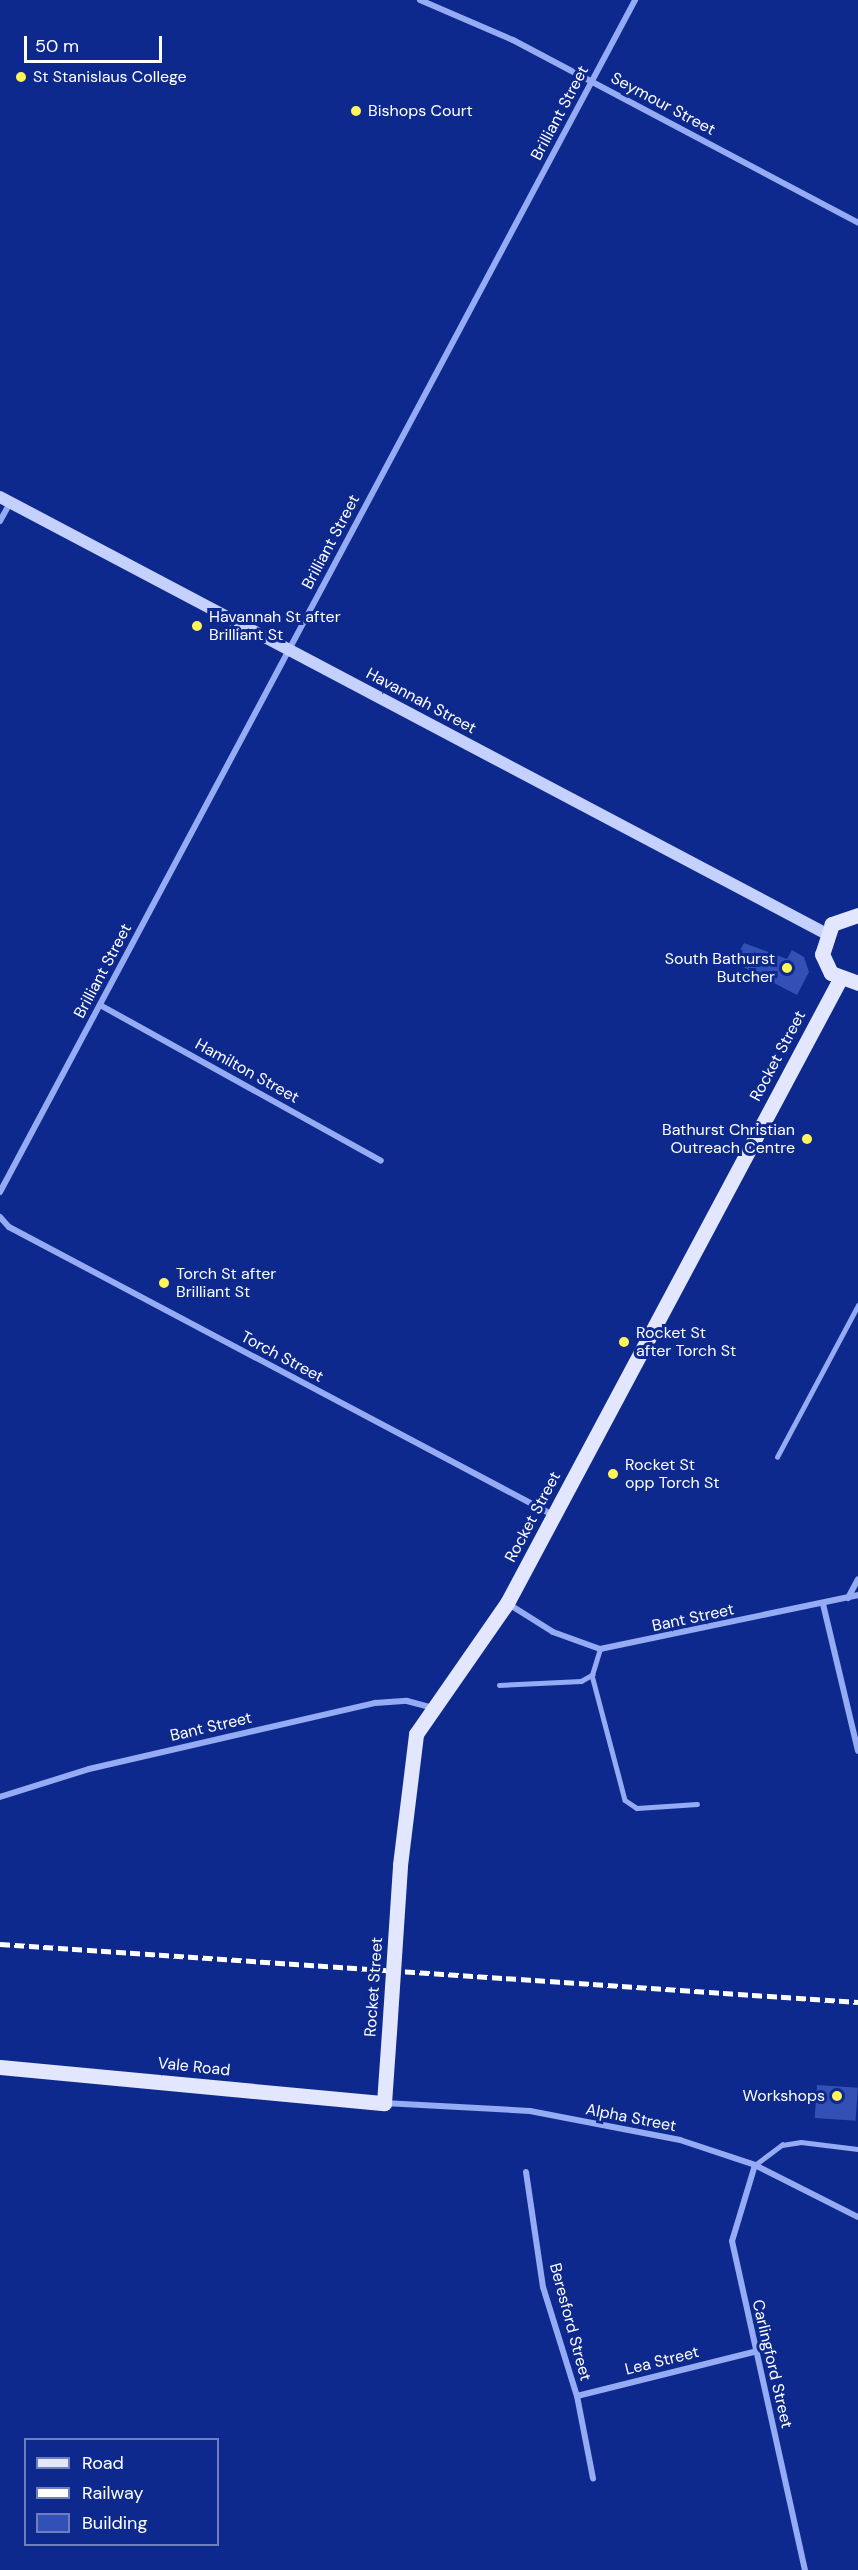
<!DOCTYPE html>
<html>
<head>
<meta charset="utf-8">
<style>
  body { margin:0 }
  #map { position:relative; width:858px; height:2570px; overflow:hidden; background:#0e298d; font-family:"DM Sans",sans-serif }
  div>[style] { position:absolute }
  .building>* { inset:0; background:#3250b5; transform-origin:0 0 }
  .lane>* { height:4.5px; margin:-2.25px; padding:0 2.25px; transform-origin:2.25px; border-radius:2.25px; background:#95abf3 }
  .street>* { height:6px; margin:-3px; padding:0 3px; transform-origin:3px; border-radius:3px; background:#95abf3 }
  .secondary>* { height:12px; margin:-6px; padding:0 6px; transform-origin:6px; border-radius:6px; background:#c4d0fd }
  .primary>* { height:15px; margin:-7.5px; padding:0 7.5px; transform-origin:7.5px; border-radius:7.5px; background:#e2e6ff }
  .rail>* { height:4.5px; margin-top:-2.25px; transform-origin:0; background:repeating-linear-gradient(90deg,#fff 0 10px,transparent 0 14.5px) }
  .primary-bridge>* { height:15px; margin:-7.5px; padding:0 7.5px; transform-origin:7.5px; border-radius:7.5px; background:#e2e6ff }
  .dots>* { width:16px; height:16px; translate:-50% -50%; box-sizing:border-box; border:3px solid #0e298d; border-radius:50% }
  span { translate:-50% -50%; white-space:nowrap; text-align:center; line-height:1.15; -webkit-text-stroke:6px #0e298d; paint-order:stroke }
  .poi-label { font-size:16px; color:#fff }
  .left { translate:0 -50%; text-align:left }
  .right { translate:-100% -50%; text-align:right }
  .street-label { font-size:16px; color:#fff }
  .legend { position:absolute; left:24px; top:2438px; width:195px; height:108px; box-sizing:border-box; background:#0e298d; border:2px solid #6e7fbb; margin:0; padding:8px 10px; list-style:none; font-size:18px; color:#fff }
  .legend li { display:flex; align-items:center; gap:12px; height:30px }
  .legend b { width:30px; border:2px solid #6e7fbb }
  .scale { position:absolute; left:24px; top:36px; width:138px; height:27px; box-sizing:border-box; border:3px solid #fff; border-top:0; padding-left:8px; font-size:18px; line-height:21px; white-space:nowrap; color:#fff; -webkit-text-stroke:4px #0e298d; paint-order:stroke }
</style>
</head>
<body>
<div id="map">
  <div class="building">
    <i style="clip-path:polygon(744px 943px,787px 959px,792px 950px,804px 957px,809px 972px,797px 995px,734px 962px)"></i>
    <i style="left:817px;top:2085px;width:41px;height:33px;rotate:4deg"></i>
  </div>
  <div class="lane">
    <i style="left:777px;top:1457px;width:172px;rotate:-61.9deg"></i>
    <i style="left:592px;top:1675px;width:129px;rotate:75.2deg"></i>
    <i style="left:625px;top:1800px;width:14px;rotate:34deg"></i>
    <i style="left:637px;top:1808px;width:60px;rotate:-3.8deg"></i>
    <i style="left:499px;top:1685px;width:82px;rotate:-2.8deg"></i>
    <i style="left:581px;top:1681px;width:13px;rotate:-29deg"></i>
    <i style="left:592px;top:1675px;width:27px;rotate:-73deg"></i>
    <i style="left:755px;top:2165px;width:34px;rotate:-37deg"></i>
    <i style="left:782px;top:2145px;width:19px;rotate:-9deg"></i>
    <i style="left:801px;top:2142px;width:57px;rotate:7deg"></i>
  </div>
  <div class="street">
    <i style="left:420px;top:0;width:101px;rotate:23.3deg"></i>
    <i style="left:513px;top:40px;width:391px;rotate:27.9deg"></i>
    <i style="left:0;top:521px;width:21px;rotate:-61deg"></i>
    <i style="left:100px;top:1005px;width:321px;rotate:29deg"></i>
    <i style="left:0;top:1192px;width:1351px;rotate:-61.95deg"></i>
    <i style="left:0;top:1217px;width:13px;rotate:48deg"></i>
    <i style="left:9px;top:1227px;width:616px;rotate:27.9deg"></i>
    <i style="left:848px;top:1598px;width:21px;rotate:-62deg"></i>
    <i style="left:507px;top:1603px;width:54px;rotate:32.2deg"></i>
    <i style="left:553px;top:1632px;width:50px;rotate:19.9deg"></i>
    <i style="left:600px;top:1649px;width:264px;rotate:-11.8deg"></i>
    <i style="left:823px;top:1604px;width:151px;rotate:76.6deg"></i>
    <i style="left:0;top:1797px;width:93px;rotate:-17.5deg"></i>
    <i style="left:89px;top:1769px;width:294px;rotate:-13deg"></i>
    <i style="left:375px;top:1703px;width:32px;rotate:-4deg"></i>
    <i style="left:407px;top:1701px;width:24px;rotate:15deg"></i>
    <i style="left:384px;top:2103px;width:146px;rotate:3.1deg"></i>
    <i style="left:530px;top:2111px;width:153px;rotate:10.9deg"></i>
    <i style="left:680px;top:2140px;width:79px;rotate:18.4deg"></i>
    <i style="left:755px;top:2165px;width:115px;rotate:26.8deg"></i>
    <i style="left:755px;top:2165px;width:79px;rotate:106.8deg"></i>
    <i style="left:732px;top:2241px;width:337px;rotate:77.5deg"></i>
    <i style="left:526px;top:2172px;width:116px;rotate:81.6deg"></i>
    <i style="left:543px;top:2287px;width:114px;rotate:72.7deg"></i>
    <i style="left:577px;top:2396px;width:84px;rotate:79deg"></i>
    <i style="left:577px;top:2396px;width:182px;rotate:-14deg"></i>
  </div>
  <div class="secondary">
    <i style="left:0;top:497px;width:933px;rotate:27.86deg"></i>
  </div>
  <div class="primary">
    <i style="left:858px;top:915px;width:28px;rotate:161deg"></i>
    <i style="left:832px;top:924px;width:32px;rotate:108deg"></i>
    <i style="left:822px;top:954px;width:21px;rotate:65deg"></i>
    <i style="left:831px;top:973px;width:29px;rotate:20deg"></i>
    <i style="left:400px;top:1865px;width:132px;rotate:-83deg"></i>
    <i style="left:416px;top:1734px;width:160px;rotate:-55.2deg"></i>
    <i style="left:507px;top:1603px;width:707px;rotate:-61.91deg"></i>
    <i style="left:0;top:2067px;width:386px;rotate:5.4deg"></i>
    <i style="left:384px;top:2103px;width:71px;rotate:-86deg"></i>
  </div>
  <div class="rail">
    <i style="left:0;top:1944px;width:860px;rotate:3.87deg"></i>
  </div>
  <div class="primary-bridge">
    <i style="left:389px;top:2032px;width:167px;rotate:-86.2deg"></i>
  </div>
  <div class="dots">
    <i style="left:21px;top:77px;background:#fff458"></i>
    <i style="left:356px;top:111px;background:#fff458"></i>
    <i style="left:197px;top:626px;background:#fff458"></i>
    <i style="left:787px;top:968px;background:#fff458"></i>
    <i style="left:807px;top:1139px;background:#fff458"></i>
    <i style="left:164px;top:1283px;background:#fff458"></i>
    <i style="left:624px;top:1342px;background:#fff458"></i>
    <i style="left:613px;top:1474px;background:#fff458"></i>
    <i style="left:837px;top:2096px;background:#fff458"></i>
  </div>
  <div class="poi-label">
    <span class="left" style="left:33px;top:77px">St Stanislaus College</span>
    <span class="left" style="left:368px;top:111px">Bishops Court</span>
    <span class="left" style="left:209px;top:626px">Havannah St after<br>Brilliant St</span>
    <span class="right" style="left:775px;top:968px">South Bathurst<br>Butcher</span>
    <span class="right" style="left:795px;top:1139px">Bathurst Christian<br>Outreach Centre</span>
    <span class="left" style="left:176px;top:1283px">Torch St after<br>Brilliant St</span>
    <span class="left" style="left:636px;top:1342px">Rocket St<br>after Torch St</span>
    <span class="left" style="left:625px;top:1474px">Rocket St<br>opp Torch St</span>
    <span class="right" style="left:825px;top:2096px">Workshops</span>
  </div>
  <div class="street-label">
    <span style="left:663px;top:104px;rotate:28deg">Seymour Street</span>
    <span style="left:560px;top:113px;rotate:-62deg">Brilliant Street</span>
    <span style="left:331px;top:542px;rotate:-62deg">Brilliant Street</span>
    <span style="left:421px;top:701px;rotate:28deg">Havannah Street</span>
    <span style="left:103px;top:971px;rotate:-62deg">Brilliant Street</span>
    <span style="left:778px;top:1056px;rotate:-62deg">Rocket Street</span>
    <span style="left:247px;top:1071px;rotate:29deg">Hamilton Street</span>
    <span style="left:282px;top:1357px;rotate:28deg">Torch Street</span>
    <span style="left:533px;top:1517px;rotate:-62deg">Rocket Street</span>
    <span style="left:693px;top:1618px;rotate:-12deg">Bant Street</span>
    <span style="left:211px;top:1727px;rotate:-13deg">Bant Street</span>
    <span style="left:374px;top:1987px;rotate:-86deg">Rocket Street</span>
    <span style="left:194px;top:2067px;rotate:6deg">Vale Road</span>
    <span style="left:631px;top:2118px;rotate:11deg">Alpha Street</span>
    <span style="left:570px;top:2322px;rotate:75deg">Beresford Street</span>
    <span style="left:662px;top:2361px;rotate:-14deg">Lea Street</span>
    <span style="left:772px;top:2364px;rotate:77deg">Carlingford Street</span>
  </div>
  <ul class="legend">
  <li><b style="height:8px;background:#e2e6ff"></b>Road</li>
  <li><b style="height:8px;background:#fff"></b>Railway</li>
  <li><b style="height:16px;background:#3250b5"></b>Building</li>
  </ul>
  <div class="scale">50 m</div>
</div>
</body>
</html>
